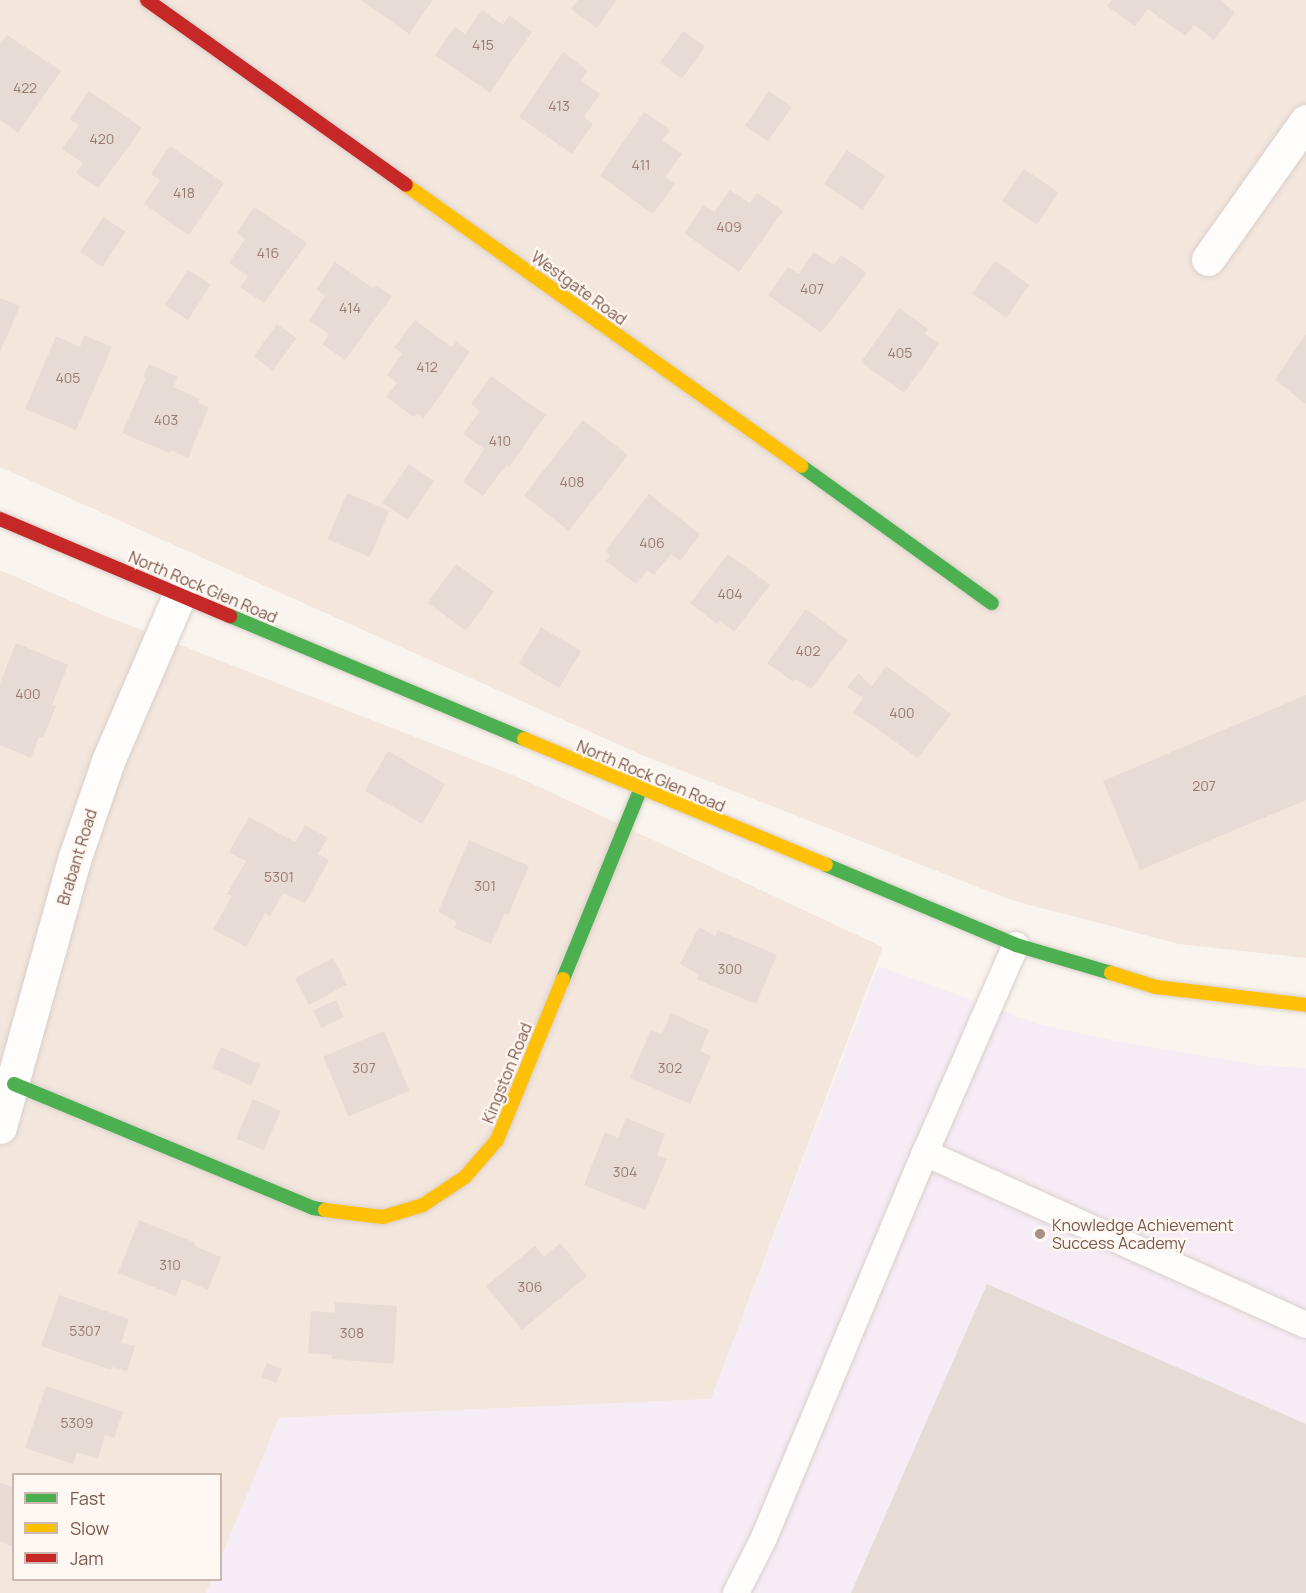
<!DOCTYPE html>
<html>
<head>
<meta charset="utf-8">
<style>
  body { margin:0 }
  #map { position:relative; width:1306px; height:1593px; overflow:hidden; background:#faf4ee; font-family:Manrope,sans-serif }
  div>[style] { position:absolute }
  .residential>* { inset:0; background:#f3e6dc }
  .education>* { inset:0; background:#f5ecf5 }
  .building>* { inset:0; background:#e7dbd5; transform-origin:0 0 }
  .roads { filter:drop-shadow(0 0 2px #d9cfca) drop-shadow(0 0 2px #d9cfca) }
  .lane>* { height:26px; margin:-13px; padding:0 13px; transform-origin:13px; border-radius:13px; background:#fefdfc }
  .street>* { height:33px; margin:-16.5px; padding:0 16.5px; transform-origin:16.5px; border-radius:16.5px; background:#fefdfc }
  .fast>* { height:14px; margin:-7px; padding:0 7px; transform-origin:7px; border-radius:7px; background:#4caf50 }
  .slow>* { height:14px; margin:-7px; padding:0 7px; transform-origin:7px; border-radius:7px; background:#ffc107 }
  .jam>* { height:14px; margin:-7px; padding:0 7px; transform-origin:7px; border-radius:7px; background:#c62828 }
  .dots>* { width:16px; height:16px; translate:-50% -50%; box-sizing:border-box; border:3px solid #fff8f2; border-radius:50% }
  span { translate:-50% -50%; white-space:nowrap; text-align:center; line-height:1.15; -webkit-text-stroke:4.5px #fff8f2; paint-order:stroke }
  .number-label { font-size:14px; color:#987a6f }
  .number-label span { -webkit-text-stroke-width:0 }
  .street-label { font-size:16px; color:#7b564a }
  .poi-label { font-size:16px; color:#7b564a }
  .left { translate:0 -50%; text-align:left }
  .legend { position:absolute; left:12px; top:1473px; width:210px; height:108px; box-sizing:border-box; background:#fff8f2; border:2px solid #cab7af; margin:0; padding:8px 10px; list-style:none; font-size:18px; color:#7b564a }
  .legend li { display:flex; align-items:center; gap:12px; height:30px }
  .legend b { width:30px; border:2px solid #cab7af }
</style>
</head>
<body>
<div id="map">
  <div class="residential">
    <i style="clip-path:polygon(0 0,1306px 0,1306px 958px,1179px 944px,1011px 900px,642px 755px,0 467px)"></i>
    <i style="clip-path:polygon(0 570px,98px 613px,520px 778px,883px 947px,711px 1399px,279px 1418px,221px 1558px,220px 1474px,14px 1474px,14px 1580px,212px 1580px,206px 1593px,0 1593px)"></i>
  </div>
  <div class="education">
    <i style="clip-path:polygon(878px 966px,1038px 1024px,1116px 1041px,1265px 1066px,1306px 1068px,1306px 1593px,206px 1593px,212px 1580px,220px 1580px,221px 1558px,279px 1418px,711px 1399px)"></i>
  </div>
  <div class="building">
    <i style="clip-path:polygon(361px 0,433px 0,409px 34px)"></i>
    <i style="clip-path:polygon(578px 0,617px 0,597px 28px,571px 9px)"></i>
    <i style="clip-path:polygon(1112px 0,1220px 0,1235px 12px,1214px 40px,1194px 25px,1185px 36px,1148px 9px,1135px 26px,1107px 6px)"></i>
    <i style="clip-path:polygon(482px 10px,503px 25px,509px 15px,532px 32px,490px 93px,435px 55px,455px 27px,465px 34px)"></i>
    <i style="left:683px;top:31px;width:27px;height:39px;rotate:36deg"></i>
    <i style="clip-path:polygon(7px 35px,61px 71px,18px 133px,0 120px,0 45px)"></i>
    <i style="clip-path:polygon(563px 52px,588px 71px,581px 81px,600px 94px,584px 117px,593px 124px,572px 154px,519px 117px)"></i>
    <i style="clip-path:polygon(89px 91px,142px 128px,98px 188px,76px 173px,83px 163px,62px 149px,79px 125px,70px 119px)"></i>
    <i style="left:769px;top:91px;width:28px;height:42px;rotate:35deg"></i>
    <i style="clip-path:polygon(644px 112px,670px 130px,662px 140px,682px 154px,665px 177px,675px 184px,653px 214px,600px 176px)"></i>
    <i style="clip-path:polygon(170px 146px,224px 183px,189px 235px,144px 204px,160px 180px,151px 174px)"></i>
    <i style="left:847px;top:150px;width:46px;height:41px;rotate:34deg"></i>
    <i style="left:1024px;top:169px;width:42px;height:39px;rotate:34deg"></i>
    <i style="clip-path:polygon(730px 190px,750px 203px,757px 193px,783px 211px,739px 272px,684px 233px,704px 205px,714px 212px)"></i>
    <i style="clip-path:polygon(254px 207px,307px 243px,264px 303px,240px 287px,248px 276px,229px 263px,245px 239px,236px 233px)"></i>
    <i style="left:103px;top:217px;width:27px;height:42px;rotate:33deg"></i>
    <i style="clip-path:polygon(814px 252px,834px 265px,841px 255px,867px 273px,821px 333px,768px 295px,788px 267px,799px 274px)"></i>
    <i style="left:995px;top:261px;width:42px;height:40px;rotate:35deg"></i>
    <i style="clip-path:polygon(335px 262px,373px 288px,376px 285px,392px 296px,345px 360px,322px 344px,329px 334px,309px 320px,325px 296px,316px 289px)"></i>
    <i style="left:188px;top:270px;width:27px;height:42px;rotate:33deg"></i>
    <i style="clip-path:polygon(0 298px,20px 306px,0 352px)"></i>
    <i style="clip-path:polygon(899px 308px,928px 329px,925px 334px,939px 344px,904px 393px,861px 362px)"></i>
    <i style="clip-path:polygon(415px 320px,452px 347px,456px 342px,470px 352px,424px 418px,417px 413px,414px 417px,386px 397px,397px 383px,387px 375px,402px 354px,394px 347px)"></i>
    <i style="left:277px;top:324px;width:24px;height:40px;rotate:36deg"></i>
    <i style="clip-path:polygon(1306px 334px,1306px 404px,1275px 380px)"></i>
    <i style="clip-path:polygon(84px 335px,112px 347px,76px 430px,25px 409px,56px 336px,80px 347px)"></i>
    <i style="clip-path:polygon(149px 364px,178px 377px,173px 387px,200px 399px,198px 403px,209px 407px,188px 458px,171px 450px,170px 453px,122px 433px,146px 378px,143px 377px)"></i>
    <i style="clip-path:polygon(491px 376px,546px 415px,509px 467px,507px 465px,499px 474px,483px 496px,463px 482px,484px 449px,463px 434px,480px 411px,471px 404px)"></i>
    <i style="left:583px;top:420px;width:57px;height:96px;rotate:38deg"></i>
    <i style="left:409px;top:464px;width:30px;height:47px;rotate:34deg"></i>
    <i style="left:347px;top:493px;width:46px;height:50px;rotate:23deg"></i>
    <i style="clip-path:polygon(649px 494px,700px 534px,680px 561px,671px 554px,654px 575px,647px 571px,636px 584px,606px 561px,611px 556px,605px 551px)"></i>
    <i style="clip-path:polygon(728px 554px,770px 585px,734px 632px,720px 620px,717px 624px,690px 603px)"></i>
    <i style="left:456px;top:564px;width:47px;height:48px;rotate:36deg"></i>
    <i style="clip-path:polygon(806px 609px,848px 640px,811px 689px,796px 679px,793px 682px,767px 663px)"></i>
    <i style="left:541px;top:627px;width:47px;height:43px;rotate:31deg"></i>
    <i style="clip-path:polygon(16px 643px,68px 665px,52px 705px,56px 706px,43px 738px,39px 737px,31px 758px,0 745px,0 683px)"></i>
    <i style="clip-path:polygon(886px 666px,951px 714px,918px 758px,853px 712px,863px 698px,847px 687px,858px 673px,872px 686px)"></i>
    <i style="clip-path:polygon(1306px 695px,1306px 800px,1140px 870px,1103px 781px)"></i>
    <i style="left:388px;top:751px;width:66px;height:46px;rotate:30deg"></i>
    <i style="clip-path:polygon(249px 817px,295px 842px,305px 825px,328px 838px,318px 854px,329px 860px,305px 903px,283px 893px,270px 916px,265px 913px,246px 947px,213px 929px,232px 896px,227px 894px,246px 861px,229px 852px)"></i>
    <i style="clip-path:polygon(469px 840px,529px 866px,508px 915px,505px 913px,491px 944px,454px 928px,457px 922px,438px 912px)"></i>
    <i style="clip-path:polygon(699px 927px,715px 936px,718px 930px,777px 955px,756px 1004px,696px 979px,699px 975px,680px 964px)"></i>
    <i style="left:333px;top:958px;width:30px;height:43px;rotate:62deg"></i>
    <i style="left:336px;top:1000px;width:19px;height:25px;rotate:65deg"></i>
    <i style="clip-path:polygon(671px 1013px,709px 1030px,700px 1051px,711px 1056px,690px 1104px,630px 1078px,651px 1030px,662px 1034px)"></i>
    <i style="left:384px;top:1031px;width:65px;height:66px;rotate:67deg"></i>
    <i style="left:221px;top:1047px;width:43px;height:23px;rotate:24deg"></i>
    <i style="left:253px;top:1099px;width:30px;height:43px;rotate:23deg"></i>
    <i style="clip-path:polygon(626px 1118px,665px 1134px,657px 1155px,667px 1159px,645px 1210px,584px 1185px,605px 1132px,618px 1138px)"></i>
    <i style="clip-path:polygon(139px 1220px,196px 1243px,195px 1246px,221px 1257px,208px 1290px,182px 1279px,176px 1296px,118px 1273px)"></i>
    <i style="clip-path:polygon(560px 1243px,587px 1276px,522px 1330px,486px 1286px,535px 1246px,544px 1257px)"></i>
    <i style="clip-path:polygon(987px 1284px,1306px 1424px,1306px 1593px,851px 1593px)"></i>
    <i style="clip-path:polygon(59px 1295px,129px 1319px,121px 1343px,135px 1346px,127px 1371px,112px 1367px,111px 1370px,41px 1346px)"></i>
    <i style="clip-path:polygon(335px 1302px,397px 1306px,394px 1364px,332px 1359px,332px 1355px,308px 1353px,311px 1311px,335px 1313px)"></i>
    <i style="left:267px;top:1363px;width:16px;height:15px;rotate:22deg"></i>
    <i style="clip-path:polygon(46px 1386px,123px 1412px,114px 1438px,105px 1435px,98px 1459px,77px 1452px,73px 1464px,25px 1448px)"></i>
    <i style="clip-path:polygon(0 1482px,14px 1488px,14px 1547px,0 1541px)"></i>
  </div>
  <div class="roads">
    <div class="lane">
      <i style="left:925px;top:1153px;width:418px;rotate:24.3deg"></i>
      <i style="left:736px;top:1593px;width:59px;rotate:-63deg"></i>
      <i style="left:763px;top:1540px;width:420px;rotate:-67.3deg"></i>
      <i style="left:925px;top:1153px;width:227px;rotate:-66.4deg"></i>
    </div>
    <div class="street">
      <i style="left:1208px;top:259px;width:169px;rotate:-54.6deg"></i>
      <i style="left:0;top:1127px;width:280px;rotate:-74.5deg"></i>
      <i style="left:75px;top:857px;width:102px;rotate:-71deg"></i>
      <i style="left:108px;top:761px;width:181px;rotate:-66.8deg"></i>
    </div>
    <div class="fast">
      <i style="left:801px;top:466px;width:235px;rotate:35.7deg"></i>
      <i style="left:230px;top:616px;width:319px;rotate:22.7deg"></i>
      <i style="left:826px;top:865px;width:206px;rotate:22.8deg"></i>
      <i style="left:1016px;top:945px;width:99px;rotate:16.4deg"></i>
      <i style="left:563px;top:979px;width:204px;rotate:-67.8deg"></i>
      <i style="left:14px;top:1084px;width:324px;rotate:22.5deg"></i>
      <i style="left:313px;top:1208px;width:12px;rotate:9deg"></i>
    </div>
    <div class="slow">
      <i style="left:406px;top:185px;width:485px;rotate:35.4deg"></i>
      <i style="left:524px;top:739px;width:327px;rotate:22.6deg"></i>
      <i style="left:1111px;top:973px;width:47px;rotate:17.3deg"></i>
      <i style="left:1156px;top:987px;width:151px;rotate:6.8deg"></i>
      <i style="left:325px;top:1210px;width:58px;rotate:6.9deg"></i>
      <i style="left:383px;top:1217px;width:42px;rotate:-16.7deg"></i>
      <i style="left:423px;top:1205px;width:50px;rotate:-33.7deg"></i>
      <i style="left:465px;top:1177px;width:49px;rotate:-49.1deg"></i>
      <i style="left:497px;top:1140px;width:174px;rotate:-67.7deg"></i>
    </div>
    <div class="jam">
      <i style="left:147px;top:0;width:318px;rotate:35.5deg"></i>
      <i style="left:0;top:519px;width:250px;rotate:22.9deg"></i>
    </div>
  </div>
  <div class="dots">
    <i style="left:1040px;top:1234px;background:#a78d83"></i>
  </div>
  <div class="number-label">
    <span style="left:483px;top:45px">415</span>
    <span style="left:25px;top:88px">422</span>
    <span style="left:559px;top:106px">413</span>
    <span style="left:102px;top:139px">420</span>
    <span style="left:641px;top:165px">411</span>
    <span style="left:184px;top:193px">418</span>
    <span style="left:729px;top:227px">409</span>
    <span style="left:268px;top:253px">416</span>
    <span style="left:812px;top:289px">407</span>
    <span style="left:350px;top:308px">414</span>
    <span style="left:900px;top:353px">405</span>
    <span style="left:427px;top:367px">412</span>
    <span style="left:68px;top:378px">405</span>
    <span style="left:166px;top:420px">403</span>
    <span style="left:500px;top:441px">410</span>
    <span style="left:572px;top:482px">408</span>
    <span style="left:652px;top:543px">406</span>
    <span style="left:730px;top:594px">404</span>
    <span style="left:808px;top:651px">402</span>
    <span style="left:28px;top:694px">400</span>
    <span style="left:902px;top:713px">400</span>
    <span style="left:1204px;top:786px">207</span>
    <span style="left:279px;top:877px">5301</span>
    <span style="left:485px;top:886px">301</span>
    <span style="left:730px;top:969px">300</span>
    <span style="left:364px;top:1068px">307</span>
    <span style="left:670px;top:1068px">302</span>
    <span style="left:625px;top:1172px">304</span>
    <span style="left:170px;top:1265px">310</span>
    <span style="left:530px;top:1287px">306</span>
    <span style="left:85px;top:1331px">5307</span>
    <span style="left:352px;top:1333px">308</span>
    <span style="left:77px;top:1423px">5309</span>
  </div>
  <div class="street-label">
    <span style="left:579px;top:288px;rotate:36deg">Westgate Road</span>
    <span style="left:203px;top:587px;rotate:23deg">North Rock Glen Road</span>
    <span style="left:651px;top:776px;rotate:23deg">North Rock Glen Road</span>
    <span style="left:77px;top:857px;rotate:-73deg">Brabant Road</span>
    <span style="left:507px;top:1073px;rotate:-68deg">Kingston Road</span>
  </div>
  <div class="poi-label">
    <span class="left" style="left:1052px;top:1234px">Knowledge Achievement<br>Success Academy</span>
  </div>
  <ul class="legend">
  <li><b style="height:8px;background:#4caf50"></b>Fast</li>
  <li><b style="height:8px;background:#ffc107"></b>Slow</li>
  <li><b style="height:8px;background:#c62828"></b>Jam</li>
  </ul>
</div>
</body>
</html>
